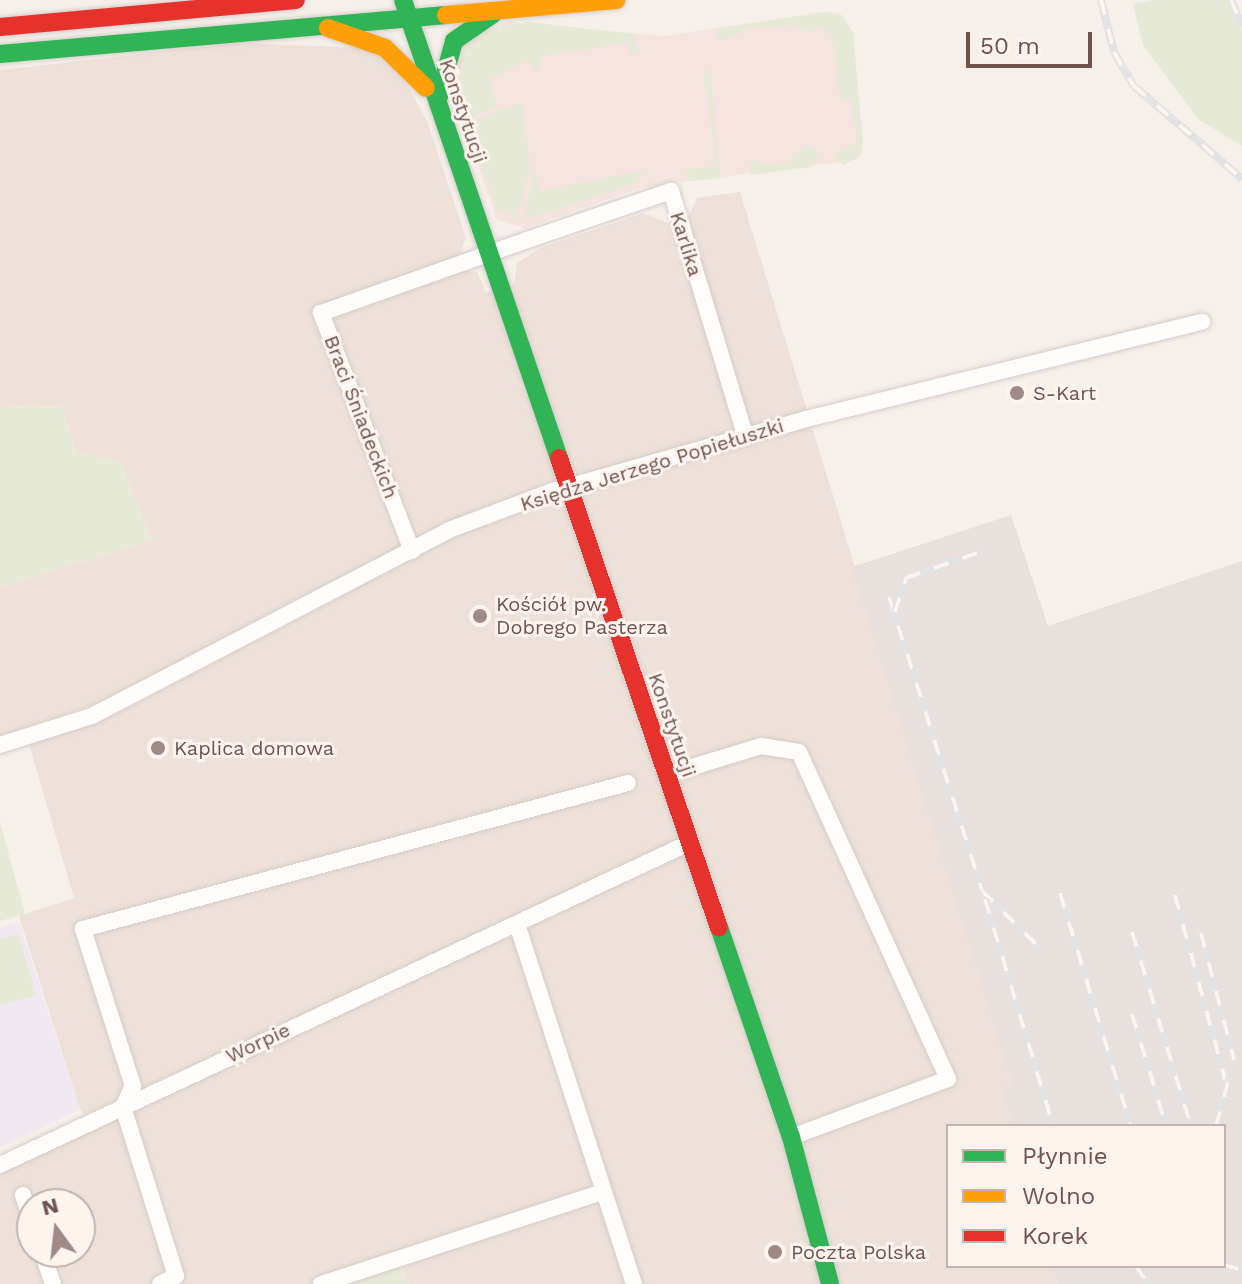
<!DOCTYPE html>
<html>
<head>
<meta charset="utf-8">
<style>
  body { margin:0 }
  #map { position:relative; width:1242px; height:1284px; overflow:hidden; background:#f6f0eb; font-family:"Work Sans",sans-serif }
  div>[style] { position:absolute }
  .residential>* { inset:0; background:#eee1d9 }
  .commercial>* { inset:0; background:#f5e4e0 }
  .industrial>* { inset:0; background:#e8e0dc }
  .education>* { inset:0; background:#f0e9f1 }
  .green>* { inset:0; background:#e7ead7 }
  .roads { filter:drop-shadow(0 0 2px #d5cdc9) drop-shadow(0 0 2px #d5cdc9) }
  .street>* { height:16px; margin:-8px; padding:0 8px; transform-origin:8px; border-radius:8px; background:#fefdfc }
  .fast>* { height:18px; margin:-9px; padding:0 9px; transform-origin:9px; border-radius:9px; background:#30b455 }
  .slow>* { height:18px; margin:-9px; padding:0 9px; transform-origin:9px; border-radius:9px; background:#ff9f0a }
  .jam>* { height:18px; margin:-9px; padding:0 9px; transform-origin:9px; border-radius:9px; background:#e5322d }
  .rail>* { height:8px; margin-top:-4px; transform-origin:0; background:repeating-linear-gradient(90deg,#fdf4ed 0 15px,#e3e2e4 0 30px); box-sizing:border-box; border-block:2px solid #e3e2e4 }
  .dots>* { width:22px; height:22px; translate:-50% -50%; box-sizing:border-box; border:4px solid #fdf4ed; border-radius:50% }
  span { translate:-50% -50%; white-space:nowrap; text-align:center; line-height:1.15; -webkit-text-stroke:6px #fdf4ed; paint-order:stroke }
  .street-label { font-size:20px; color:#71534e }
  .poi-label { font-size:20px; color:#71534e }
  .left { translate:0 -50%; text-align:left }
  .legend { position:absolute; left:946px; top:1124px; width:280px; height:144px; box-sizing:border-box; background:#fdf4ed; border:2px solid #c5b4ad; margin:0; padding:10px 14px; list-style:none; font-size:24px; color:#71534e }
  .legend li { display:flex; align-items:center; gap:16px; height:40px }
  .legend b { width:40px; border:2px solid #c5b4ad }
  .north { position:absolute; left:16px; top:1188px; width:80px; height:80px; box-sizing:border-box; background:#fdf4ed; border:2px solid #c5b4ad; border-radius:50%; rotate:345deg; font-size:22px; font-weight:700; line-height:32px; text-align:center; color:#71534e }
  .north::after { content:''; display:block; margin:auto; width:28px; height:36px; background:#a08a85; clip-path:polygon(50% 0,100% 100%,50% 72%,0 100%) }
  .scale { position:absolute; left:966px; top:32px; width:126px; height:36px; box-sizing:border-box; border:4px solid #71534e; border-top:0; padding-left:10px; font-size:24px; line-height:28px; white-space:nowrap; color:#71534e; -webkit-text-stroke:6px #fdf4ed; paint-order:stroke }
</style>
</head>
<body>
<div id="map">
  <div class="residential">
    <i style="clip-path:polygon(evenodd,236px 43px,368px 48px,401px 74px,428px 123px,466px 238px,459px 255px,465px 270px,477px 272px,486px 292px,514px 284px,517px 263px,540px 248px,644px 213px,668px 223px,688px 218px,697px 198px,740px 192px,1014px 1086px,1002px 1089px,1013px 1126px,948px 1126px,948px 1266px,1053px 1266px,1058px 1284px,409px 1284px,399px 1259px,321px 1284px,0 1284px,0 1173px,669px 862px,666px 848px,84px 1115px,80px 1109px,19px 916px,74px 898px,29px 744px,122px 711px,470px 529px,559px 498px,552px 481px,452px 521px,131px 692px,0 736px,0 587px,151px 540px,77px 453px,61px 406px,0 408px,0 70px,236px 43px,32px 1204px,80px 1204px,80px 1252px,32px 1252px,32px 1204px)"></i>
  </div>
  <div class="commercial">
    <i style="clip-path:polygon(825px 12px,842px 15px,853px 33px,863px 143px,856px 160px,642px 187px,525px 228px,497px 220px,454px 96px,461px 46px,507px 22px,664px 36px)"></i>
  </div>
  <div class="industrial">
    <i style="clip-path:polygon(1011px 515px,1048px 626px,1242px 561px,1242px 1284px,1058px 1284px,1053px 1266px,1224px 1266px,1224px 1126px,1013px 1126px,1002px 1089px,1013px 1085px,852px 567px)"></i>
  </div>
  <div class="education">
    <i style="clip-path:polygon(19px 922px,80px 1109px,0 1148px,0 927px)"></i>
  </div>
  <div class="green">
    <i style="clip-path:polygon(1154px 0,1233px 0,1242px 20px,1242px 146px,1198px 119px,1143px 45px,1133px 4px)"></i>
    <i style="clip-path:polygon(825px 12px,842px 15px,853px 33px,863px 143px,861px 155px,844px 165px,832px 157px,857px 142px,852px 101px,840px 102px,833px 40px,822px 25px,812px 32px,790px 25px,749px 29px,718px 42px,716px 29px)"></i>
    <i style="clip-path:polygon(528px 22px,632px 34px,640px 51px,631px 56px,628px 43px,540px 56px,542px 69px,535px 71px,527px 60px,489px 80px,497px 107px,466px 119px,457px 85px,463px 53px,477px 32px)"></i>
    <i style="clip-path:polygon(710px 65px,720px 178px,692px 181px,680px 171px,717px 165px,704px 76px)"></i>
    <i style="clip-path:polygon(521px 102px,530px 165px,517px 218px,497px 209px,468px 123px)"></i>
    <i style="clip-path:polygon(807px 144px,819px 153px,812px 167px,750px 175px,752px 160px,783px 167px)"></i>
    <i style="clip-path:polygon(534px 165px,539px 191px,646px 170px,637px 183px,525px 220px)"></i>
    <i style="clip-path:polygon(61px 406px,77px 453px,120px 461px,152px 540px,0 587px,0 408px)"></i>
    <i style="clip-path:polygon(0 822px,25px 914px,0 921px)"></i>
    <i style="clip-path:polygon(18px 934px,36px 995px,0 1005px,0 939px)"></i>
    <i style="clip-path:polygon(399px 1259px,409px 1284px,321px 1284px)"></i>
  </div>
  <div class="roads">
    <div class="street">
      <i style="left:412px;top:551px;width:255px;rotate:-110.9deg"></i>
      <i style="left:321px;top:313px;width:219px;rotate:-19.5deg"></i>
      <i style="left:527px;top:240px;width:152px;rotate:-18.8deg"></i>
      <i style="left:671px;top:191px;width:255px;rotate:73.1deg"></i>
      <i style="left:0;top:745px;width:96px;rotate:-17.5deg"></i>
      <i style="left:92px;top:716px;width:403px;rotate:-27.5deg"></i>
      <i style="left:449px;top:530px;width:108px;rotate:-20.6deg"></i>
      <i style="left:550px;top:492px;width:266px;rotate:-15.9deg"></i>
      <i style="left:806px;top:419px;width:408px;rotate:-13.8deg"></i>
      <i style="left:666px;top:775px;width:99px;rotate:-17deg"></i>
      <i style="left:761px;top:746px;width:38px;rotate:9deg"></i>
      <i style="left:799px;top:752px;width:359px;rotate:65.5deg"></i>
      <i style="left:948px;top:1079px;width:167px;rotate:159.7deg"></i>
      <i style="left:517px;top:924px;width:379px;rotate:72deg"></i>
      <i style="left:0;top:1165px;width:763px;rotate:-25.05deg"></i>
      <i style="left:23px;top:1195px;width:28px;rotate:71deg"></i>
      <i style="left:42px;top:1252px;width:34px;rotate:71deg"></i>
      <i style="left:160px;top:1284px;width:18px;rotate:-27deg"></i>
      <i style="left:176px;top:1276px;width:177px;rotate:-107.4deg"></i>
      <i style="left:123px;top:1107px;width:23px;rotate:-65deg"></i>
      <i style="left:133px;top:1086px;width:165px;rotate:-107.7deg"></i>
      <i style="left:83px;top:929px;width:564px;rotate:-15deg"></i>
      <i style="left:321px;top:1284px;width:297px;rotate:-18.1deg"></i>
    </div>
    <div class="fast">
      <i style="left:403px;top:0;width:484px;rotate:71.2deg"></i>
      <i style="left:0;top:54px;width:448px;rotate:-5deg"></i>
      <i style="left:438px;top:100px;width:61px;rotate:-74.8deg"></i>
      <i style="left:454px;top:41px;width:47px;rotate:-34.7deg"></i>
      <i style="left:719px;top:927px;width:222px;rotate:71.1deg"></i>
      <i style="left:791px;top:1137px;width:152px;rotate:75.1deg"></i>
    </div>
    <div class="slow">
      <i style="left:446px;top:15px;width:171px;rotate:-5deg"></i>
      <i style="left:328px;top:28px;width:60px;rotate:19.3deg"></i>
      <i style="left:385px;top:48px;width:57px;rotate:44.3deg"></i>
    </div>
    <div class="jam">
      <i style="left:0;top:27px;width:297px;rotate:-5.2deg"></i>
      <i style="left:559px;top:458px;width:496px;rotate:71.2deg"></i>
    </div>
  </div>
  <div class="rail">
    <i style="left:1101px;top:0;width:54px;rotate:76deg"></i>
    <i style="left:1114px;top:52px;width:39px;rotate:60deg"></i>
    <i style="left:1134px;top:86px;width:143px;rotate:40.7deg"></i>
    <i style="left:1231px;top:0;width:28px;rotate:67deg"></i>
    <i style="left:889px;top:597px;width:308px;rotate:72.4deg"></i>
    <i style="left:982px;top:891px;width:81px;rotate:44.5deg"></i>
    <i style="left:895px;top:612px;width:36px;rotate:-72deg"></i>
    <i style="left:906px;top:578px;width:82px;rotate:-19.3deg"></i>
    <i style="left:1060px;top:893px;width:244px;rotate:73.1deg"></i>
    <i style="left:1175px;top:895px;width:198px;rotate:74.8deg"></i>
    <i style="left:985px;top:899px;width:237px;rotate:73.3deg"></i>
    <i style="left:1132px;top:932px;width:203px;rotate:73.1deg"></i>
    <i style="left:1201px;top:933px;width:131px;rotate:75.4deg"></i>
    <i style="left:1132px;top:1014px;width:117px;rotate:73.1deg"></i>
    <i style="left:1216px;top:1126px;width:53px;rotate:-74.6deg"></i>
    <i style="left:1224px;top:1265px;width:19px;rotate:16deg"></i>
    <i style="left:1136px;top:1266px;width:22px;rotate:56deg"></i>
  </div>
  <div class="dots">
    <i style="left:1017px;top:393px;background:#a08a85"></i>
    <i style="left:480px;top:616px;background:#a08a85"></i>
    <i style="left:158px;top:748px;background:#a08a85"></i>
    <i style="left:775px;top:1252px;background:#a08a85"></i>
  </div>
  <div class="street-label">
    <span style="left:463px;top:111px;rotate:71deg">Konstytucji</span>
    <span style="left:686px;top:244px;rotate:73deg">Karlika</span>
    <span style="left:361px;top:417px;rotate:69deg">Braci Śniadeckich</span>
    <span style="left:652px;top:465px;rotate:-17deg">Księdza Jerzego Popiełuszki</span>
    <span style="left:672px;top:725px;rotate:71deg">Konstytucji</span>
    <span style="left:258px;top:1043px;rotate:-25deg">Worpie</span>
  </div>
  <div class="poi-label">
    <span class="left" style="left:1033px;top:393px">S-Kart</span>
    <span class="left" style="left:496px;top:616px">Kościół pw.<br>Dobrego Pasterza</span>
    <span class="left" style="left:174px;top:748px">Kaplica domowa</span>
    <span class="left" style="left:791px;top:1252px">Poczta Polska</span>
  </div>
  <ul class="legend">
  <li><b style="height:10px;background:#30b455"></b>Płynnie</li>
  <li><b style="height:10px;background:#ff9f0a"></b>Wolno</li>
  <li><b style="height:10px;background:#e5322d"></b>Korek</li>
  </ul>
  <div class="north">N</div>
  <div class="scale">50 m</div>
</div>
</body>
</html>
